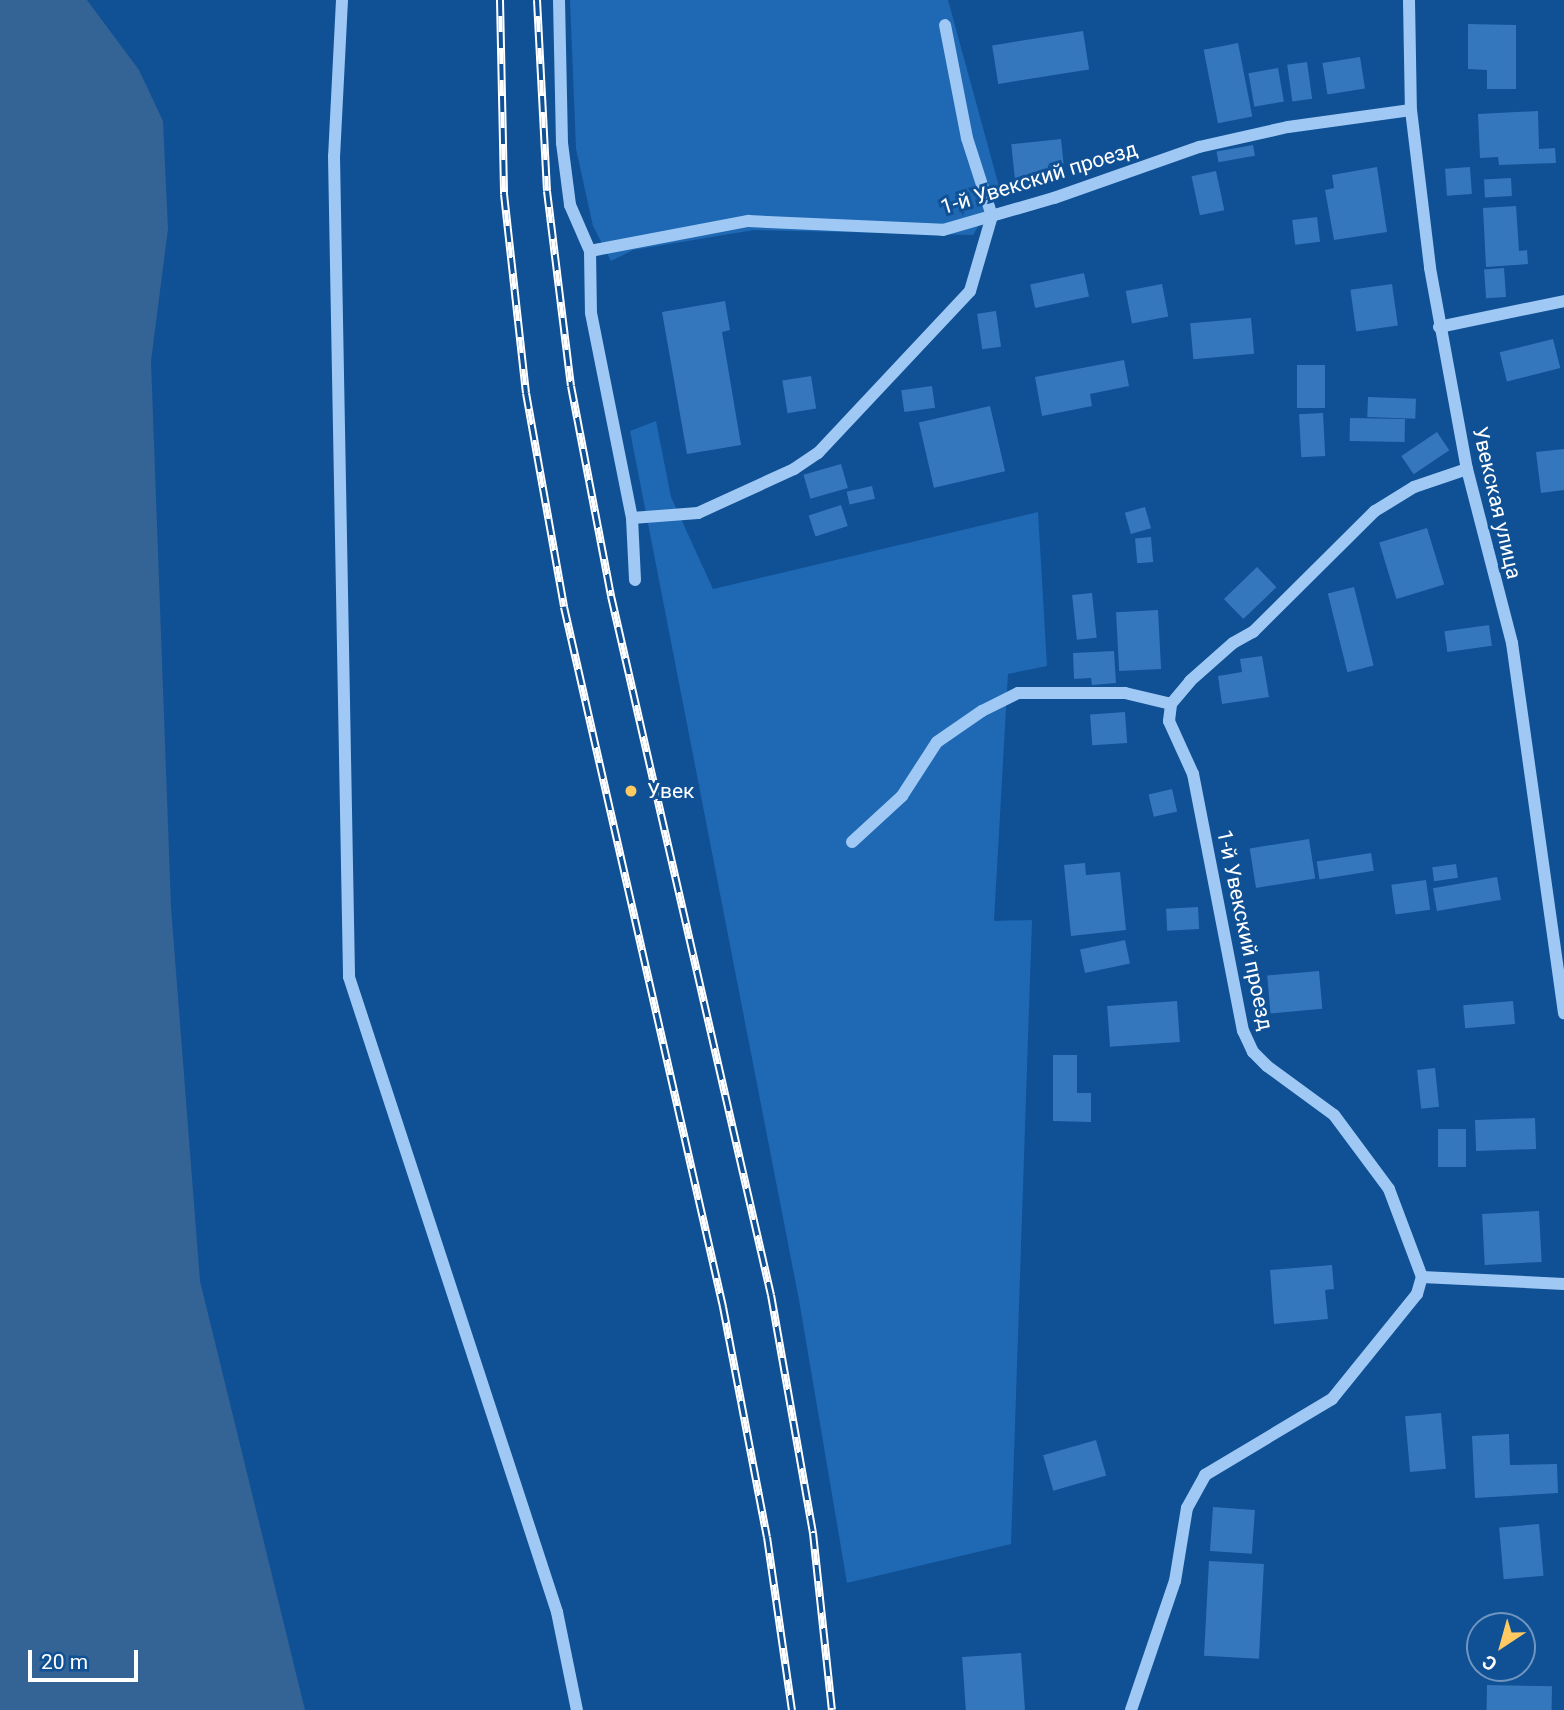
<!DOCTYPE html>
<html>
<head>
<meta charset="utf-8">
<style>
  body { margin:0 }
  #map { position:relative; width:1564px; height:1710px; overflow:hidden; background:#105095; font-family:Roboto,sans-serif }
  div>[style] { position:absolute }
  .green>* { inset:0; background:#1f68b3 }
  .water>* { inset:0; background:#346395 }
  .building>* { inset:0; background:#3477bc; transform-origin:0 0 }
  .minor>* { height:12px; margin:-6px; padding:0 6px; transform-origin:6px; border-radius:6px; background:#9fc9f4 }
  .rail>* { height:8px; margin-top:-4px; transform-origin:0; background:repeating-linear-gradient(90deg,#105095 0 16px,#fff 0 32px); box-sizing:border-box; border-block:2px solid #fff }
  .dots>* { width:19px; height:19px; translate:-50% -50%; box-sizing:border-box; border:4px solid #105095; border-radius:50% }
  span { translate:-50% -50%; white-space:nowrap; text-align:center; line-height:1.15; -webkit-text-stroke:6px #105095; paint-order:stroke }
  .street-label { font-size:21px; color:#fff }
  .poi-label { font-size:21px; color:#fff }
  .left { translate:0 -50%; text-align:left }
  .north { position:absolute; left:1466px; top:1612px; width:70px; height:70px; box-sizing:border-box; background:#105095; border:2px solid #7096bf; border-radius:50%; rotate:216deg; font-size:19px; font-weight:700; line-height:28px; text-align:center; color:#fff }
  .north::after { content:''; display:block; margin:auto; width:24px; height:32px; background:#ffca62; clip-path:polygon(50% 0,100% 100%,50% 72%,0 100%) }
  .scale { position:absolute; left:28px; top:1650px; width:110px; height:32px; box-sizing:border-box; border:4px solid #fff; border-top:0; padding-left:9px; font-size:21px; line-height:24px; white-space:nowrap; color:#fff; -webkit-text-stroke:5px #105095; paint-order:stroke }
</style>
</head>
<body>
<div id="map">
  <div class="green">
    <i style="clip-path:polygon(570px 0,948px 0,1000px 190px,973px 235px,754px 230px,633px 250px,611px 261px,593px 226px,576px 149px)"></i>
    <i style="clip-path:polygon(656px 421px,671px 497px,713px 589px,1038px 512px,1047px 666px,1008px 674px,994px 921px,1032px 920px,1011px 1544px,847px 1583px,799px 1300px,630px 431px)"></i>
  </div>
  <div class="water">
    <i style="clip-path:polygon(0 0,87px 0,139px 70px,163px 121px,168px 229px,151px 361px,171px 907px,200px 1281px,305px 1710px,0 1710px)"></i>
  </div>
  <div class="building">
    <i style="clip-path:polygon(1468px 24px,1516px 25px,1516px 89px,1487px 89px,1487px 70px,1468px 69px)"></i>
    <i style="left:1083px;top:31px;width:39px;height:92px;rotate:81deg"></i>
    <i style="left:1238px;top:43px;width:75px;height:35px;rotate:79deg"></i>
    <i style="left:1360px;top:57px;width:32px;height:38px;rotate:81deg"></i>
    <i style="left:1307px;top:62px;width:37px;height:20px;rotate:82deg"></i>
    <i style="left:1278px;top:68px;width:34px;height:30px;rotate:80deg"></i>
    <i style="clip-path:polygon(1538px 111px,1539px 149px,1555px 148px,1556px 163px,1499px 165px,1498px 157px,1480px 158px,1478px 114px)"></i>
    <i style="left:1061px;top:139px;width:37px;height:50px;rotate:84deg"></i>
    <i style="left:1253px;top:145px;width:11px;height:37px;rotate:80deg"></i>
    <i style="clip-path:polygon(1377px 167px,1387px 232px,1334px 240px,1325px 190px,1334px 188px,1332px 175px)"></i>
    <i style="left:1470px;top:167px;width:27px;height:25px;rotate:86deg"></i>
    <i style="left:1216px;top:171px;width:40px;height:25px;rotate:78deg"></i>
    <i style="left:1511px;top:178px;width:18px;height:27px;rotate:87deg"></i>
    <i style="clip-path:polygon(1516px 206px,1519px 251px,1527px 250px,1528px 264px,1486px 267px,1483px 208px)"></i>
    <i style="left:1317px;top:217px;width:25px;height:25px;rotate:83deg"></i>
    <i style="left:1504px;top:268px;width:29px;height:20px;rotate:86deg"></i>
    <i style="left:1084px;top:273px;width:24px;height:55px;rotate:78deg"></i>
    <i style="left:1162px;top:284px;width:33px;height:37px;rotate:79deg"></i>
    <i style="left:1392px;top:284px;width:42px;height:42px;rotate:82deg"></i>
    <i style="clip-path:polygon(725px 301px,730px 330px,722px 332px,741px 445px,687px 454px,662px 312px)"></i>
    <i style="left:996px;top:311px;width:36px;height:19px;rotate:82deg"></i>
    <i style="left:1251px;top:318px;width:36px;height:61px;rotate:85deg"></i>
    <i style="left:1553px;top:339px;width:30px;height:55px;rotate:76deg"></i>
    <i style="clip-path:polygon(1124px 360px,1129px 386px,1090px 394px,1092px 406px,1042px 416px,1035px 377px)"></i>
    <i style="left:1297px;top:365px;width:28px;height:43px"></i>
    <i style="left:811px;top:376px;width:33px;height:29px;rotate:81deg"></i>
    <i style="left:932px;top:386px;width:22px;height:31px;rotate:82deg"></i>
    <i style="left:1368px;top:397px;width:48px;height:20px;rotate:2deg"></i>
    <i style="left:990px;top:406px;width:67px;height:73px;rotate:77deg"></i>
    <i style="left:1323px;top:413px;width:43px;height:24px;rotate:87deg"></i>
    <i style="left:1350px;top:418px;width:55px;height:23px;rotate:1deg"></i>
    <i style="left:1437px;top:432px;width:22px;height:43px;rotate:56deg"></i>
    <i style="clip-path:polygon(1564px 449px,1564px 490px,1541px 493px,1536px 452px)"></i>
    <i style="left:841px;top:464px;width:25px;height:39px;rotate:74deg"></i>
    <i style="left:872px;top:486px;width:13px;height:26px;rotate:77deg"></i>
    <i style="left:841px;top:505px;width:22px;height:34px;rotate:72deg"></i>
    <i style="left:1145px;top:507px;width:22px;height:21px;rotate:74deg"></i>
    <i style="left:1427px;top:528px;width:59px;height:50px;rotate:73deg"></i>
    <i style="left:1151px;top:537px;width:25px;height:16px;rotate:85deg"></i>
    <i style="left:1257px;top:567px;width:28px;height:46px;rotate:46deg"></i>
    <i style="left:1354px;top:587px;width:81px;height:27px;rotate:76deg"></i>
    <i style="left:1092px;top:593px;width:45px;height:20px;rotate:84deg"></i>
    <i style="left:1158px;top:610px;width:59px;height:42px;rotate:87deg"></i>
    <i style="left:1489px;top:625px;width:21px;height:45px;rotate:82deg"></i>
    <i style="clip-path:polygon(1114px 651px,1116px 683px,1092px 685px,1091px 678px,1074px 679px,1073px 653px)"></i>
    <i style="clip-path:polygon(1262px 656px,1269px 697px,1222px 704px,1218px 676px,1242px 672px,1240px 659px)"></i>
    <i style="left:1125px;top:712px;width:31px;height:35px;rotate:86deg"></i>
    <i style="left:1172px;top:789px;width:23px;height:24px;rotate:77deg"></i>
    <i style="left:1309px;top:839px;width:40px;height:60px;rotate:81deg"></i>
    <i style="left:1371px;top:853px;width:18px;height:55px;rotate:81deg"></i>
    <i style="clip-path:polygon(1085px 863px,1086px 875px,1120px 872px,1126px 930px,1071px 936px,1064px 865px)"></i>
    <i style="left:1456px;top:864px;width:14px;height:24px;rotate:82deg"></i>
    <i style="left:1497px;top:877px;width:23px;height:65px;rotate:80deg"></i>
    <i style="left:1426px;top:880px;width:30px;height:35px;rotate:82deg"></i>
    <i style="left:1198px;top:907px;width:22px;height:32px;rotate:87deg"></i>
    <i style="left:1125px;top:940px;width:24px;height:46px;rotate:78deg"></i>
    <i style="left:1319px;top:971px;width:38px;height:52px;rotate:85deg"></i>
    <i style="left:1177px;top:1001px;width:41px;height:70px;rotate:86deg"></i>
    <i style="left:1513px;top:1001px;width:23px;height:50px;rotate:85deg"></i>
    <i style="clip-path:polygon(1053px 1055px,1077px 1055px,1077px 1093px,1091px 1093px,1091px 1122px,1053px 1121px)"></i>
    <i style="left:1435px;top:1068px;width:39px;height:18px;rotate:84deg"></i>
    <i style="left:1535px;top:1118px;width:31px;height:60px;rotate:88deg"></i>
    <i style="left:1438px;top:1129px;width:28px;height:38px"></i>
    <i style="left:1539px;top:1211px;width:51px;height:57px;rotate:87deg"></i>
    <i style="clip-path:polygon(1332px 1265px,1334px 1289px,1325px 1290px,1328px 1319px,1274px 1324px,1270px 1270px)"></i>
    <i style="left:1441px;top:1413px;width:56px;height:36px;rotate:85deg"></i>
    <i style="clip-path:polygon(1509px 1434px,1510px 1465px,1557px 1464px,1558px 1493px,1475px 1498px,1472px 1436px)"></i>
    <i style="left:1096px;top:1440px;width:37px;height:55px;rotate:74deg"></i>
    <i style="left:1213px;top:1507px;width:42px;height:44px;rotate:4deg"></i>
    <i style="left:1539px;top:1524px;width:52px;height:40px;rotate:85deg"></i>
    <i style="left:1209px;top:1561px;width:55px;height:95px;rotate:3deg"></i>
    <i style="left:1021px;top:1653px;width:57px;height:59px;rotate:86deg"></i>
    <i style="left:1487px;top:1685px;width:65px;height:25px;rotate:1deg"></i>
  </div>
  <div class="minor">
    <i style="left:342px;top:0;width:156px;rotate:92.9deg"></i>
    <i style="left:334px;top:156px;width:821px;rotate:88.95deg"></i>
    <i style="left:349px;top:977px;width:668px;rotate:71.86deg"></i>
    <i style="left:557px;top:1612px;width:100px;rotate:78.5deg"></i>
    <i style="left:559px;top:0;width:143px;rotate:88.8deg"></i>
    <i style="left:562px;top:143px;width:63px;rotate:82.6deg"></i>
    <i style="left:570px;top:205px;width:50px;rotate:66.5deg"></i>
    <i style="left:590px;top:251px;width:62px;rotate:89.1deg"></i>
    <i style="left:591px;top:313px;width:209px;rotate:78.7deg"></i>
    <i style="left:632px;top:518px;width:62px;rotate:87.2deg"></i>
    <i style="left:1409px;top:0;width:110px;rotate:89deg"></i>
    <i style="left:1411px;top:110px;width:159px;rotate:83.1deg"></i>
    <i style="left:1430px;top:268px;width:204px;rotate:79.6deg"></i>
    <i style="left:1467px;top:469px;width:180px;rotate:75.5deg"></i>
    <i style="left:1512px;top:643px;width:374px;rotate:82deg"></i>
    <i style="left:590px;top:251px;width:161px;rotate:-10.8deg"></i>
    <i style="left:748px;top:221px;width:195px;rotate:2.6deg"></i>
    <i style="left:943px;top:230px;width:116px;rotate:-16.1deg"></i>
    <i style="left:1054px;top:198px;width:154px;rotate:-19.4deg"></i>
    <i style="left:1199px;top:147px;width:91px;rotate:-12.7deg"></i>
    <i style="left:1288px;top:127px;width:124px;rotate:-7.9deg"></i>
    <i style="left:1439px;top:327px;width:128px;rotate:-11.7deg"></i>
    <i style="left:632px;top:518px;width:66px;rotate:-4.3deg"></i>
    <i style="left:698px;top:513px;width:106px;rotate:-24.6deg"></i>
    <i style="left:794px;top:469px;width:29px;rotate:-34deg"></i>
    <i style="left:818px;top:453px;width:222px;rotate:-46.8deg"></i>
    <i style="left:970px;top:291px;width:78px;rotate:-73.7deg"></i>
    <i style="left:992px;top:216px;width:82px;rotate:-107.8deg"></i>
    <i style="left:967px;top:138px;width:115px;rotate:-101deg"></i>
    <i style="left:852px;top:842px;width:68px;rotate:-42.6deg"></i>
    <i style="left:902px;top:796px;width:64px;rotate:-57.1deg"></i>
    <i style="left:937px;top:742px;width:55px;rotate:-34.6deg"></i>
    <i style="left:982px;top:711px;width:40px;rotate:-26.6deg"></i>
    <i style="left:1018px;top:693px;width:107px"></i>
    <i style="left:1125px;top:693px;width:47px;rotate:13.4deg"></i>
    <i style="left:1422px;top:1277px;width:142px;rotate:2.8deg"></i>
    <i style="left:1131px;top:1710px;width:136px;rotate:-71.2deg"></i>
    <i style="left:1175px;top:1581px;width:74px;rotate:-80.7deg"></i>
    <i style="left:1187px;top:1508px;width:38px;rotate:-61deg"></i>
    <i style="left:1205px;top:1475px;width:148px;rotate:-30.9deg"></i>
    <i style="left:1332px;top:1399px;width:135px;rotate:-51deg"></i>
    <i style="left:1417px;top:1294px;width:18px;rotate:-74deg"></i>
    <i style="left:1422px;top:1277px;width:94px;rotate:-110.6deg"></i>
    <i style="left:1389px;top:1189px;width:92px;rotate:-126.6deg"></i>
    <i style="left:1334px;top:1115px;width:83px;rotate:-143.8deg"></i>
    <i style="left:1267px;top:1066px;width:20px;rotate:-135deg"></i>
    <i style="left:1253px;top:1052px;width:23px;rotate:-115deg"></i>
    <i style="left:1243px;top:1031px;width:262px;rotate:-101deg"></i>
    <i style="left:1193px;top:774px;width:58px;rotate:-114.4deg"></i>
    <i style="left:1169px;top:721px;width:17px;rotate:-83deg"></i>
    <i style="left:1171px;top:704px;width:30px;rotate:-50deg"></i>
    <i style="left:1190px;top:681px;width:57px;rotate:-41.5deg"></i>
    <i style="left:1233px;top:643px;width:23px;rotate:-29deg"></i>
    <i style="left:1253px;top:632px;width:172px;rotate:-44.8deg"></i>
    <i style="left:1375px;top:511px;width:46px;rotate:-31.6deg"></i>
    <i style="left:1414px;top:487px;width:56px;rotate:-18.8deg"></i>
  </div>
  <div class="rail">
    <i style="left:500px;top:0;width:194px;rotate:88.8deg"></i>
    <i style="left:504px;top:194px;width:200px;rotate:83.7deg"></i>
    <i style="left:526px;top:393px;width:217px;rotate:79.9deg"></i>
    <i style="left:564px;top:607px;width:718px;rotate:77.2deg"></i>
    <i style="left:723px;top:1307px;width:234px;rotate:79.2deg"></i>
    <i style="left:767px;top:1537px;width:175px;rotate:81.8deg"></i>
    <i style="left:537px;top:0;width:191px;rotate:87deg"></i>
    <i style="left:547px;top:191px;width:196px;rotate:83deg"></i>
    <i style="left:571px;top:386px;width:214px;rotate:79.2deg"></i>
    <i style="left:611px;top:596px;width:717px;rotate:77.11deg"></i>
    <i style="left:771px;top:1295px;width:242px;rotate:80deg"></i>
    <i style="left:813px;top:1533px;width:178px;rotate:83.9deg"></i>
  </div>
  <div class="dots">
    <i style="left:631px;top:791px;background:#ffca62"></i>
  </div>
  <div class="street-label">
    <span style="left:1039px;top:178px;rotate:-17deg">1-й Увекский проезд</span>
    <span style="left:1497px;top:503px;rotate:77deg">Увекская улица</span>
    <span style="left:1245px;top:930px;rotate:78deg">1-й Увекский проезд</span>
  </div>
  <div class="poi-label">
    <span class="left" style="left:647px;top:791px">Увек</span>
  </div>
  <div class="north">С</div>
  <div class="scale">20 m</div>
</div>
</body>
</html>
